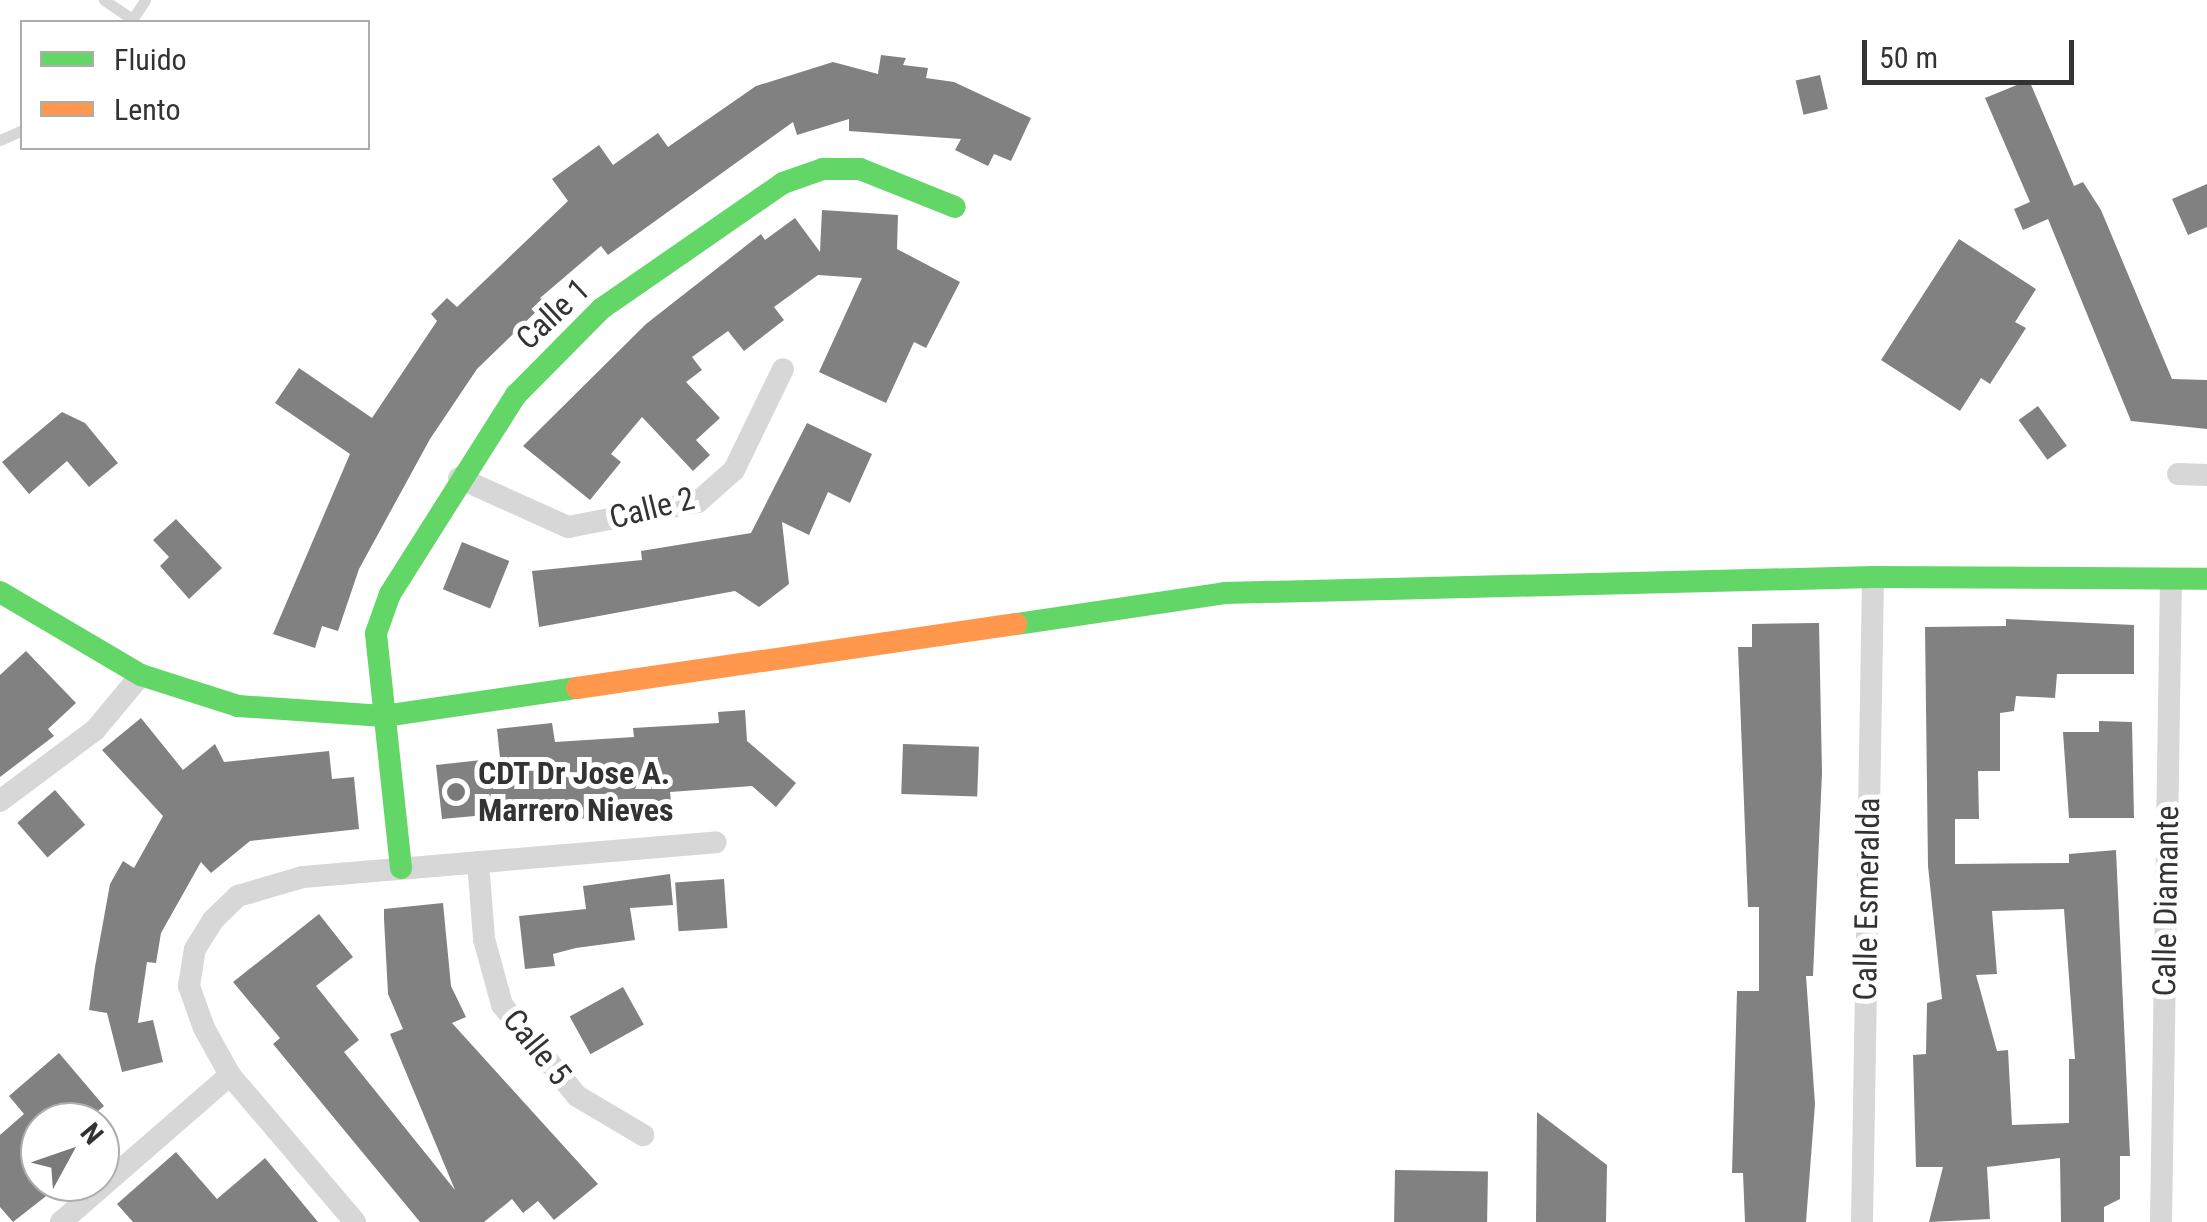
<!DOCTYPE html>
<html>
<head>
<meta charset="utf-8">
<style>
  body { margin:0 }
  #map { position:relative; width:2207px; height:1222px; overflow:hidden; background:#fff; font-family:"Roboto Condensed",sans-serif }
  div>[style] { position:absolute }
  .building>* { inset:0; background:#818181; transform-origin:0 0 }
  .lane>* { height:11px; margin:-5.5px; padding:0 5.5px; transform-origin:5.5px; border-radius:5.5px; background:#d7d7d7 }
  .street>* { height:22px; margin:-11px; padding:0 11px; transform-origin:11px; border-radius:11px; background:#d7d7d7 }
  .fast>* { height:22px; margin:-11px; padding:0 11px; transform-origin:11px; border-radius:11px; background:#63d668 }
  .slow>* { height:22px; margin:-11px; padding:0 11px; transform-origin:11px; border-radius:11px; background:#ff974d }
  .dots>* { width:28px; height:28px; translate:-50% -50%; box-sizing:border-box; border:5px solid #fff; border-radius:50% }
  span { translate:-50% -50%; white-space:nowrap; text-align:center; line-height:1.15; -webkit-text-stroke:10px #fff; paint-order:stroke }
  .street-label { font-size:32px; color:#333 }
  .poi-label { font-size:32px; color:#333; font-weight:700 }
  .left { translate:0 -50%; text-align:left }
  .legend { position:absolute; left:20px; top:20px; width:350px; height:130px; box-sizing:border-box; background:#fff; border:2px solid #adadad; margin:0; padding:12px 18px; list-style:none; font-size:30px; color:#333 }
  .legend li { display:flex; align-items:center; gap:20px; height:50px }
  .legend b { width:50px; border:2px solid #adadad }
  .north { position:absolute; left:20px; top:1102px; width:100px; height:100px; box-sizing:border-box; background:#fff; border:2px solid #adadad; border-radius:50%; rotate:50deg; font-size:28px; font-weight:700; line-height:40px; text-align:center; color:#333 }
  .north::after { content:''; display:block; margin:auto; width:35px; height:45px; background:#7a7a7a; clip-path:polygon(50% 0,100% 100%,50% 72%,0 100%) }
  .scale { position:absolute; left:1862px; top:40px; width:212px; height:45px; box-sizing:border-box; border:5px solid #333; border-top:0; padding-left:12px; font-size:30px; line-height:35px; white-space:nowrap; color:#333; -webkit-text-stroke:8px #fff; paint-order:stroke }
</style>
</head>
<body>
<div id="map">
  <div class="building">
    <i style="clip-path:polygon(881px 55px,906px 58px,903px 65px,928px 68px,926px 78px,954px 82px,1031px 118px,1011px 161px,994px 154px,988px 166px,955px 150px,961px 139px,849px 131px,849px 119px,797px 135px,793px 122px,608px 255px,601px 246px,540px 298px,545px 303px,477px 369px,430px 439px,359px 569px,338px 631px,322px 626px,315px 648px,273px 634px,350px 454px,275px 403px,299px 368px,372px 418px,437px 321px,431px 314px,447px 298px,457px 307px,568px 201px,552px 179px,599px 145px,613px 165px,658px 133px,668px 147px,756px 86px,833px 62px,878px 74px)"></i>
    <i style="left:1820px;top:75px;width:35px;height:25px;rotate:77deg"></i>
    <i style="clip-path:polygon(2029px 80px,2074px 186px,2083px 182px,2101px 210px,2172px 379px,2207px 380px,2207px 429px,2131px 421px,2048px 219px,2023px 230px,2014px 209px,2030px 202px,1985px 98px)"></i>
    <i style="clip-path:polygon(2207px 184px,2207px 227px,2188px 235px,2172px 199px)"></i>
    <i style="clip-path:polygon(822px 210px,898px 215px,897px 249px,960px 282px,926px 348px,914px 342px,886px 403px,819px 372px,862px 278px,818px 275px,774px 307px,784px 320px,744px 351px,728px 331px,692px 357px,702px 370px,686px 382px,720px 418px,696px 440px,710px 455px,693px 471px,642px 417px,611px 454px,621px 462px,590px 500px,523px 446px,646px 324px,761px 234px,765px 240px,795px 218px,820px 252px)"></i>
    <i style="clip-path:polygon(1959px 239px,2036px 289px,2015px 322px,2026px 328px,1990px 384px,1981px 378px,1960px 411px,1881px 360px)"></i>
    <i style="left:2038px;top:406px;width:49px;height:24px;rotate:54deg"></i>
    <i style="clip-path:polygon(62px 412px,85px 423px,118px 463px,89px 487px,67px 461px,29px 494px,2px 462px)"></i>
    <i style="clip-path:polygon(807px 423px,872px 454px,850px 503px,828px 492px,809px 535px,782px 522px,789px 584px,759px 607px,735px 591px,539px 627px,532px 571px,642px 560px,641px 551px,751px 533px)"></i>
    <i style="clip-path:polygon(176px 519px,222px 568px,189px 599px,160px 566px,169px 557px,153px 540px)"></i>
    <i style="left:462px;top:542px;width:51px;height:51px;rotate:22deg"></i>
    <i style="clip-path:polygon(evenodd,2006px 619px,2134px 625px,2134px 674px,2057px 674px,2055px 698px,2016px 696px,2014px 711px,2000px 713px,2000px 771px,1978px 771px,1979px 819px,1955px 819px,1955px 864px,2069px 863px,2069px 854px,2116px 850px,2130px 1156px,2120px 1156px,2120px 1199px,2104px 1207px,2104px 1222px,2061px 1222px,2060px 1158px,1987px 1167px,1990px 1219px,1929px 1222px,1943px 1167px,1916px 1167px,1913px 1055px,1926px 1054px,1927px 1003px,1942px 999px,1928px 866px,1925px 627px,2006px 626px,2006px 619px,2064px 909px,2075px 1059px,2069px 1059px,2069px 1123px,2012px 1125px,2008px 1050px,1997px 1051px,1976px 975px,1997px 974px,1992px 911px,2064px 909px)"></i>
    <i style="clip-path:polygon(1819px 623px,1822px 773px,1813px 976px,1806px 976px,1815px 1104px,1806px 1222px,1745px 1222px,1743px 1173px,1732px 1173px,1737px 991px,1759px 991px,1759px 907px,1748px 907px,1738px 647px,1752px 647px,1752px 624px)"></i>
    <i style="clip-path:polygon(26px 651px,76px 703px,48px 729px,54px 736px,0 777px,0 675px)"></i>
    <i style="clip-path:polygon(745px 710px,747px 741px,796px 783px,776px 807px,752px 786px,670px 792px,671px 802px,620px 805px,621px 816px,563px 820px,562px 808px,442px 819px,436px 765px,500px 758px,497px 729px,552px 723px,555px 742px,634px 737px,633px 728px,719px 723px,718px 712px)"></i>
    <i style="clip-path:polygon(141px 718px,183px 770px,215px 744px,224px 762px,329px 751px,332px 779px,354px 777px,359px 829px,250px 841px,211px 873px,201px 862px,161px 933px,156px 963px,147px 962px,138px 1023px,153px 1020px,163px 1062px,122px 1072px,107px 1013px,89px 1010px,95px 967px,110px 884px,123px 861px,134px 868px,163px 816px,102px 750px)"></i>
    <i style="clip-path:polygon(2099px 721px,2132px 722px,2134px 818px,2069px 818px,2063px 732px,2099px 732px)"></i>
    <i style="left:903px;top:744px;width:76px;height:50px;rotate:2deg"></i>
    <i style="left:55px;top:790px;width:46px;height:50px;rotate:49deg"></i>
    <i style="clip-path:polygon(670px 874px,673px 905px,630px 908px,635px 940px,576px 948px,553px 954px,555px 966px,525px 969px,519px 916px,586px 909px,583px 886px)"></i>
    <i style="left:724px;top:879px;width:49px;height:49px;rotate:86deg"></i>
    <i style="clip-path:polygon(443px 903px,451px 986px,466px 1017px,452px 1023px,598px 1184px,554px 1220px,538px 1201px,523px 1213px,512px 1199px,484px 1222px,420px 1222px,273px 1044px,280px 1038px,233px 982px,319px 914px,353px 957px,316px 986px,359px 1040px,344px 1052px,455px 1190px,390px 1034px,403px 1029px,388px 994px,384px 919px,384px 909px)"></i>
    <i style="left:623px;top:987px;width:43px;height:61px;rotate:61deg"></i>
    <i style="clip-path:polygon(59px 1053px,104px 1106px,85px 1122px,40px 1122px,40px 1182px,64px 1182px,13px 1222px,0 1207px,0 1135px,24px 1114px,9px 1096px)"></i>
    <i style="clip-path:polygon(1537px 1112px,1607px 1165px,1606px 1222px,1536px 1222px)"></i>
    <i style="clip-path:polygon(176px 1152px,217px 1199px,265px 1158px,318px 1222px,133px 1222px,117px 1204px)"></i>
    <i style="left:1395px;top:1170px;width:93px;height:52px;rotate:1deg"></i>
  </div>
  <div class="lane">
    <i style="left:104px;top:0;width:32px;rotate:34deg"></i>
    <i style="left:131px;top:21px;width:25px;rotate:-56deg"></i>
    <i style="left:0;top:140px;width:24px;rotate:-24deg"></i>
  </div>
  <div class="street">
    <i style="left:2178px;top:474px;width:29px;rotate:2deg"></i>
    <i style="left:459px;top:478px;width:120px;rotate:24.2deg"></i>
    <i style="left:568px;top:527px;width:132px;rotate:-10.9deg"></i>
    <i style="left:698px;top:502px;width:48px;rotate:-41.6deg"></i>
    <i style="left:734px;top:470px;width:112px;rotate:-64.1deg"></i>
    <i style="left:0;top:801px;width:119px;rotate:-36.8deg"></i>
    <i style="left:95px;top:730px;width:72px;rotate:-50.1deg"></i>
    <i style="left:478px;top:862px;width:77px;rotate:85.5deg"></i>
    <i style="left:484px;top:939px;width:68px;rotate:74.7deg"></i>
    <i style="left:502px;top:1005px;width:118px;rotate:50.5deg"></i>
    <i style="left:577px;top:1096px;width:77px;rotate:30.6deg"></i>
    <i style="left:61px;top:1222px;width:224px;rotate:-41deg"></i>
    <i style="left:355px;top:1222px;width:193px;rotate:-130.4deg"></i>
    <i style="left:230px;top:1075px;width:54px;rotate:-119deg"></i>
    <i style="left:204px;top:1028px;width:45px;rotate:-109.7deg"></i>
    <i style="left:189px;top:986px;width:37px;rotate:-81deg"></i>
    <i style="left:195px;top:949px;width:34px;rotate:-58deg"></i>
    <i style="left:213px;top:920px;width:35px;rotate:-44deg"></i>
    <i style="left:238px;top:896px;width:68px;rotate:-16.3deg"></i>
    <i style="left:303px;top:877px;width:414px;rotate:-4.8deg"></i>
    <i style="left:1862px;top:1222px;width:645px;rotate:-89.02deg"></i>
    <i style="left:2161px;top:1222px;width:643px;rotate:-89.11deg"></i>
  </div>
  <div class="fast">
    <i style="left:0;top:592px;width:164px;rotate:30.5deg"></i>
    <i style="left:141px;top:675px;width:102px;rotate:17.7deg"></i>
    <i style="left:238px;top:706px;width:146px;rotate:3.9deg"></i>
    <i style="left:384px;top:716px;width:195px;rotate:-8.3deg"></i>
    <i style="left:1016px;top:624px;width:211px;rotate:-8.4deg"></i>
    <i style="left:1225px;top:593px;width:648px;rotate:-1.41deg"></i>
    <i style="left:1873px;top:577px;width:334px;rotate:0.3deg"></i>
    <i style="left:401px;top:868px;width:236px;rotate:-96.1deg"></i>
    <i style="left:376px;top:633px;width:41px;rotate:-70.3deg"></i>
    <i style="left:390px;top:594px;width:236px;rotate:-57.7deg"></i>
    <i style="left:516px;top:395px;width:121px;rotate:-45.3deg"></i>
    <i style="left:601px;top:309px;width:221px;rotate:-34.7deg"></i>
    <i style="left:783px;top:183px;width:42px;rotate:-19.3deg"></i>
    <i style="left:823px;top:169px;width:37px"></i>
    <i style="left:860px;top:169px;width:102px;rotate:21.8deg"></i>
  </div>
  <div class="slow">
    <i style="left:577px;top:688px;width:444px;rotate:-8.3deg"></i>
  </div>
  <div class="dots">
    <i style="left:456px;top:792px;background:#7a7a7a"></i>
  </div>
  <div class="street-label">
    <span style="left:553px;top:314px;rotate:-43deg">Calle 1</span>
    <span style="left:652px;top:508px;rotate:-14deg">Calle 2</span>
    <span style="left:1867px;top:899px;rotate:-89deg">Calle Esmeralda</span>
    <span style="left:2166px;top:901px;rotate:-89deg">Calle Diamante</span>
    <span style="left:537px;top:1047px;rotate:51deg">Calle 5</span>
  </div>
  <div class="poi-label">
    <span class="left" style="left:478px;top:792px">CDT Dr Jose A.<br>Marrero Nieves</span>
  </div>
  <ul class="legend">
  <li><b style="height:12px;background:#63d668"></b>Fluido</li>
  <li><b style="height:12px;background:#ff974d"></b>Lento</li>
  </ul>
  <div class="north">N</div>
  <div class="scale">50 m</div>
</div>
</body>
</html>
